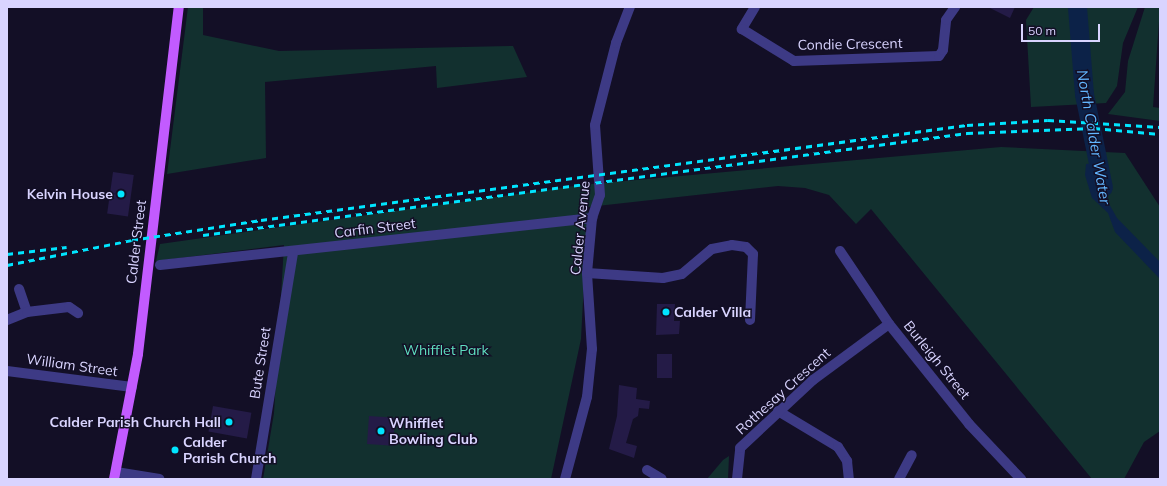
<!DOCTYPE html>
<html>
<head>
<meta charset="utf-8">
<style>
  body { margin:0 }
  #map { position:relative; width:1167px; height:486px; overflow:hidden; background:#130f26; font-family:Mulish,sans-serif }
  div>[style] { position:absolute }
  .green>* { inset:0; background:#12302f }
  .water>* { inset:0; background:#0c2248 }
  .river>* { height:19px; margin:-9.5px; padding:0 9.5px; transform-origin:9.5px; border-radius:9.5px; background:#0c2248 }
  .building>* { inset:0; background:#241b47; transform-origin:0 0 }
  .minor>* { height:10px; margin:-5px; padding:0 5px; transform-origin:5px; border-radius:5px; background:#3d3a85 }
  .major>* { height:10px; margin:-5px; padding:0 5px; transform-origin:5px; border-radius:5px; background:#c25bff }
  .rail>* { height:3px; margin-top:-1.5px; transform-origin:0; background:repeating-linear-gradient(90deg,#00e5ff 0 6px,transparent 0 11px) }
  .dots>* { width:11px; height:11px; translate:-50% -50%; box-sizing:border-box; border:2px solid #130f26; border-radius:50% }
  span { translate:-50% -50%; white-space:nowrap; text-align:center; line-height:1.15; -webkit-text-stroke:3px #130f26; paint-order:stroke }
  .street-label { font-size:14px; color:#d9d4ff }
  .poi-label { font-size:14px; color:#d9d4ff; font-weight:700 }
  .right { translate:-100% -50%; text-align:right }
  .left { translate:0 -50%; text-align:left }
  .park-label { font-size:14px; color:#5fe0c0 }
  .water-label { font-size:15px; color:#62b6ff; font-style:italic }
  .frame { position:absolute; inset:0; border:8px solid #d9d4ff; pointer-events:none }
  .scale { position:absolute; left:1021px; top:24px; width:79px; height:18px; box-sizing:border-box; border:2px solid #d9d4ff; border-top:0; padding-left:5px; font-size:12px; line-height:14px; white-space:nowrap; color:#d9d4ff; -webkit-text-stroke:3px #130f26; paint-order:stroke }
</style>
</head>
<body>
<div id="map">
  <div class="green">
    <i style="clip-path:polygon(188px 7px,203px 7px,203px 35px,279px 51px,513px 46px,527px 77px,437px 88px,436px 66px,265px 82px,266px 158px,167px 174px)"></i>
    <i style="clip-path:polygon(1034px 7px,1138px 7px,1123px 43px,1117px 86px,1106px 103px,1031px 107px,1026px 20px)"></i>
    <i style="clip-path:polygon(1145px 7px,1160px 7px,1153px 107px,1160px 108px,1160px 121px,1108px 114px,1125px 92px,1128px 61px)"></i>
    <i style="clip-path:polygon(1001px 147px,1125px 153px,1160px 207px,1160px 431px,1144px 442px,1124px 479px,1092px 479px,871px 209px,856px 224px,829px 195px,805px 188px,778px 186px,588px 207px,581px 339px,551px 479px,263px 479px,274px 413px,284px 245px,156px 261px,160px 244px,581px 185px)"></i>
    <i style="clip-path:polygon(729px 456px,728px 479px,707px 479px,723px 460px)"></i>
  </div>
  <div class="water">
    <i style="clip-path:polygon(1101px 162px,1108px 202px,1117px 218px,1160px 262px,1160px 279px,1115px 232px,1108px 213px,1092px 198px,1085px 175px,1086px 164px)"></i>
  </div>
  <div class="river">
    <i style="left:1077px;top:7px;width:87px;rotate:85.4deg"></i>
    <i style="left:1084px;top:94px;width:95px;rotate:78.5deg"></i>
  </div>
  <div class="building">
    <i style="clip-path:polygon(988px 7px,1015px 7px,1010px 18px)"></i>
    <i style="left:113px;top:172px;width:21px;height:42px;rotate:8deg"></i>
    <i style="clip-path:polygon(657px 304px,675px 304px,674px 321px,680px 321px,679px 334px,656px 335px)"></i>
    <i style="left:657px;top:354px;width:15px;height:24px"></i>
    <i style="clip-path:polygon(619px 385px,637px 388px,636px 399px,650px 401px,649px 409px,639px 408px,638px 416px,633px 419px,626px 443px,637px 446px,634px 458px,609px 449px,617px 416px)"></i>
    <i style="left:213px;top:406px;width:39px;height:26px;rotate:10deg"></i>
    <i style="left:369px;top:416px;width:26px;height:28px;rotate:4deg"></i>
  </div>
  <div class="minor">
    <i style="left:755px;top:7px;width:26px;rotate:121deg"></i>
    <i style="left:742px;top:29px;width:61px;rotate:31.6deg"></i>
    <i style="left:794px;top:61px;width:145px;rotate:-2deg"></i>
    <i style="left:939px;top:56px;width:7px;rotate:-56deg"></i>
    <i style="left:943px;top:50px;width:30px;rotate:-84deg"></i>
    <i style="left:946px;top:20px;width:16px;rotate:-55deg"></i>
    <i style="left:840px;top:251px;width:88px;rotate:56.1deg"></i>
    <i style="left:889px;top:324px;width:128px;rotate:51.3deg"></i>
    <i style="left:969px;top:424px;width:76px;rotate:46.6deg"></i>
    <i style="left:160px;top:265px;width:435px;rotate:-6.2deg"></i>
    <i style="left:587px;top:273px;width:76px;rotate:3.8deg"></i>
    <i style="left:663px;top:278px;width:19px;rotate:-12deg"></i>
    <i style="left:682px;top:274px;width:39px;rotate:-40deg"></i>
    <i style="left:712px;top:249px;width:20px;rotate:-11deg"></i>
    <i style="left:732px;top:245px;width:14px;rotate:8deg"></i>
    <i style="left:746px;top:247px;width:10px;rotate:45deg"></i>
    <i style="left:753px;top:254px;width:66px;rotate:92.6deg"></i>
    <i style="left:19px;top:289px;width:24px;rotate:71deg"></i>
    <i style="left:7px;top:320px;width:22px;rotate:-22deg"></i>
    <i style="left:27px;top:312px;width:42px;rotate:-6.8deg"></i>
    <i style="left:69px;top:307px;width:11px;rotate:34deg"></i>
    <i style="left:7px;top:371px;width:126px;rotate:7.3deg"></i>
    <i style="left:778px;top:411px;width:70px;rotate:31deg"></i>
    <i style="left:838px;top:447px;width:17px;rotate:57deg"></i>
    <i style="left:847px;top:461px;width:18px;rotate:84deg"></i>
    <i style="left:647px;top:470px;width:17px;rotate:31deg"></i>
    <i style="left:116px;top:472px;width:44px;rotate:9.2deg"></i>
    <i style="left:256px;top:479px;width:229px;rotate:-80.7deg"></i>
    <i style="left:565px;top:479px;width:85px;rotate:-75deg"></i>
    <i style="left:587px;top:397px;width:48px;rotate:-84.1deg"></i>
    <i style="left:592px;top:349px;width:76px;rotate:-93.8deg"></i>
    <i style="left:587px;top:273px;width:55px;rotate:-84.8deg"></i>
    <i style="left:592px;top:218px;width:24px;rotate:-71deg"></i>
    <i style="left:600px;top:195px;width:70px;rotate:-94.1deg"></i>
    <i style="left:595px;top:125px;width:85px;rotate:-75.6deg"></i>
    <i style="left:616px;top:43px;width:39px;rotate:-69deg"></i>
    <i style="left:737px;top:479px;width:31px;rotate:-84deg"></i>
    <i style="left:740px;top:448px;width:100px;rotate:-43deg"></i>
    <i style="left:813px;top:380px;width:94px;rotate:-36.4deg"></i>
    <i style="left:899px;top:479px;width:27px;rotate:-62deg"></i>
  </div>
  <div class="major">
    <i style="left:114px;top:479px;width:127px;rotate:-79.1deg"></i>
    <i style="left:138px;top:354px;width:349px;rotate:-83.3deg"></i>
  </div>
  <div class="rail">
    <i style="left:203px;top:235px;width:771px;rotate:-7.6deg"></i>
    <i style="left:967px;top:133px;width:127px;rotate:-2.3deg"></i>
    <i style="left:1094px;top:128px;width:66px;rotate:5.2deg"></i>
    <i style="left:7px;top:254px;width:60px;rotate:-6.7deg"></i>
    <i style="left:7px;top:265px;width:127px;rotate:-11.3deg"></i>
    <i style="left:132px;top:240px;width:131px;rotate:-8.8deg"></i>
    <i style="left:261px;top:220px;width:712px;rotate:-7.66deg"></i>
    <i style="left:967px;top:125px;width:81px;rotate:-3.5deg"></i>
    <i style="left:1048px;top:120px;width:112px;rotate:3.6deg"></i>
  </div>
  <div class="dots">
    <i style="left:121px;top:194px;background:#00e5ff"></i>
    <i style="left:666px;top:312px;background:#00e5ff"></i>
    <i style="left:229px;top:422px;background:#00e5ff"></i>
    <i style="left:381px;top:431px;background:#00e5ff"></i>
    <i style="left:175px;top:450px;background:#00e5ff"></i>
  </div>
  <div class="street-label">
    <span style="left:850px;top:44px;rotate:-1deg">Condie Crescent</span>
    <span style="left:375px;top:228px;rotate:-7deg">Carfin Street</span>
    <span style="left:580px;top:228px;rotate:-84deg">Calder Avenue</span>
    <span style="left:136px;top:242px;rotate:-83deg">Calder Street</span>
    <span style="left:937px;top:360px;rotate:51deg">Burleigh Street</span>
    <span style="left:260px;top:363px;rotate:-81deg">Bute Street</span>
    <span style="left:72px;top:365px;rotate:8deg">William Street</span>
    <span style="left:783px;top:391px;rotate:-42deg">Rothesay Crescent</span>
  </div>
  <div class="poi-label">
    <span class="right" style="left:113px;top:194px">Kelvin House</span>
    <span class="left" style="left:674px;top:312px">Calder Villa</span>
    <span class="right" style="left:221px;top:422px">Calder Parish Church Hall</span>
    <span class="left" style="left:389px;top:431px">Whifflet<br>Bowling Club</span>
    <span class="left" style="left:183px;top:450px">Calder<br>Parish Church</span>
  </div>
  <div class="park-label">
    <span style="left:446px;top:350px">Whifflet Park</span>
  </div>
  <div class="water-label">
    <span style="left:1094px;top:137px;rotate:80deg">North Calder Water</span>
  </div>
  <div class="frame"></div>
  <div class="scale">50 m</div>
</div>
</body>
</html>
